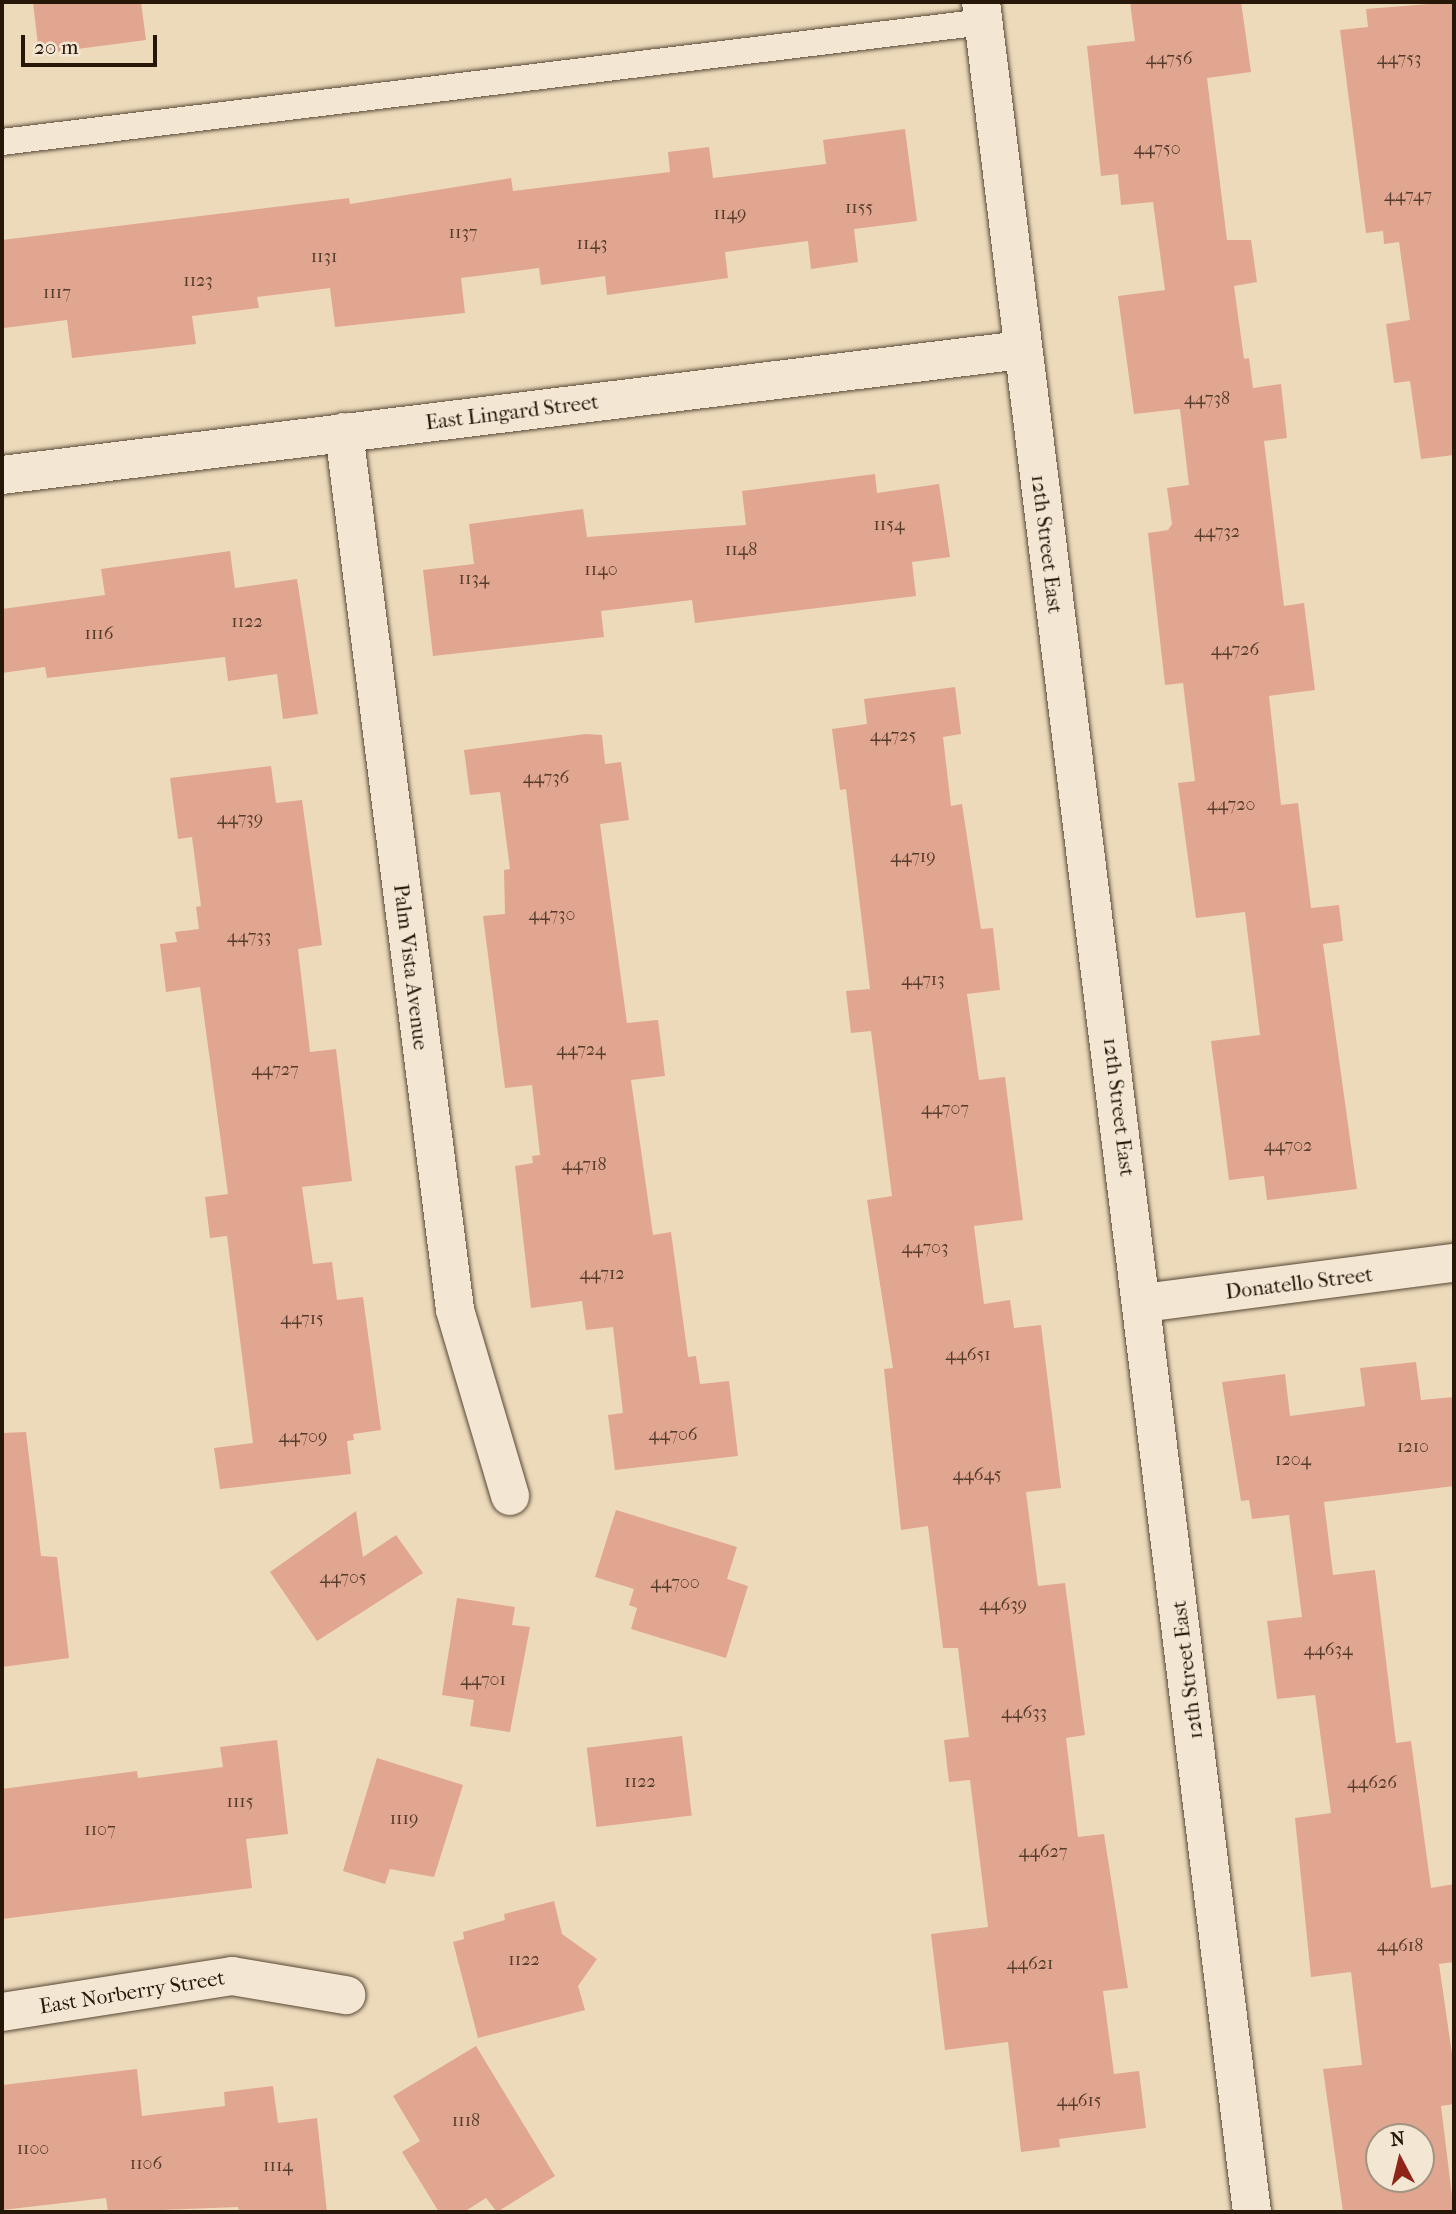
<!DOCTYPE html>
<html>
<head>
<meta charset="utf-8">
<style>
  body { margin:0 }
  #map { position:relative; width:1456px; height:2214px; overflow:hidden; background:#eddabb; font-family:"IM FELL French Canon",serif }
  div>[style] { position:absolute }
  .building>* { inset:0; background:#e1a690; transform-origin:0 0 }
  .roads { filter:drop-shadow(0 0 2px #584836) drop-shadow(0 0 2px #584836) }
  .lane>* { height:26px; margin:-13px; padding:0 13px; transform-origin:13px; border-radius:13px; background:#f3e7d3 }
  .street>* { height:38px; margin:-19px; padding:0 19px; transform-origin:19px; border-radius:19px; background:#f3e7d3 }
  span { translate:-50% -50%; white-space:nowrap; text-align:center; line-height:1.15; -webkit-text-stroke:5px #f3e7d3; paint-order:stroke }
  .number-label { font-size:18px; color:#553b2b }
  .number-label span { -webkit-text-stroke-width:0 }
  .street-label { font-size:21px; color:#261709 }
  .frame { position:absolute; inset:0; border:4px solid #261709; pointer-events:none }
  .north { position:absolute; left:1365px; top:2123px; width:70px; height:70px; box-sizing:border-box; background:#f3e7d3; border:2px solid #a19482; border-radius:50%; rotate:353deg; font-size:19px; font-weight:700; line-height:28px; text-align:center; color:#261709 }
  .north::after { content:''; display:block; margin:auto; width:24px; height:32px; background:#8f2418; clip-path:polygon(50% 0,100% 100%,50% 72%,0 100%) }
  .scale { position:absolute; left:21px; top:35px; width:136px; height:32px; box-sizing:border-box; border:4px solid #261709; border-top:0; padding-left:9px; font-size:21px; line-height:24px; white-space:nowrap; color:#261709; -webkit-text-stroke:5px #f3e7d3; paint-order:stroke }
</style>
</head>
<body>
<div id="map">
  <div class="building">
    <i style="clip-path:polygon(33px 2px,141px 2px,146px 40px,39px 54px)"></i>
    <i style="clip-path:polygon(1130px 2px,1241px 2px,1251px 72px,1207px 78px,1227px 240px,1251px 240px,1257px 282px,1234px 286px,1244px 359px,1249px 358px,1253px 388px,1281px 384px,1287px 438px,1264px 441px,1284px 606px,1304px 603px,1315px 690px,1269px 696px,1281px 805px,1298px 803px,1311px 908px,1339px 905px,1343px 941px,1323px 944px,1357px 1189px,1267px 1200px,1264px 1176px,1229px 1180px,1211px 1041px,1260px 1035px,1245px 912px,1196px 918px,1178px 783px,1195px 781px,1183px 683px,1165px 685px,1148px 533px,1168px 530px,1172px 524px,1167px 488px,1189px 485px,1180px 409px,1134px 414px,1118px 296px,1165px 290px,1153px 202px,1121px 205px,1118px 174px,1101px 176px,1087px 46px,1135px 41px)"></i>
    <i style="clip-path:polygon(1454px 2px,1454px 455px,1421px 459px,1410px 381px,1394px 383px,1386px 324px,1410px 320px,1399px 242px,1384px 244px,1383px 231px,1366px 233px,1340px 30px,1368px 27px,1366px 9px)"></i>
    <i style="clip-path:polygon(905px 129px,917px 221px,854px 229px,858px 262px,811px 269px,808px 241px,725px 252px,728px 278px,607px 295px,605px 276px,541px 285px,539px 268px,461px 278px,465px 313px,335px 327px,330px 288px,257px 297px,259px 308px,192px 316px,196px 344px,72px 358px,67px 320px,4px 328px,2px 240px,349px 198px,350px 204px,511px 178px,513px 191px,670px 172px,668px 152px,709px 147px,713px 178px,826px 164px,823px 140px)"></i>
    <i style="clip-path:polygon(875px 474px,877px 493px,939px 484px,950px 557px,912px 562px,916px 596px,695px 623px,692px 600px,601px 611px,604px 637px,433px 656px,423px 570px,474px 564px,469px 524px,583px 509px,587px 537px,746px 525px,742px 491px)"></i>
    <i style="clip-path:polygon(230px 551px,235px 588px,297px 579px,318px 714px,283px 719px,277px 674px,228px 681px,225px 657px,47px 678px,45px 667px,2px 673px,2px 609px,105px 595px,101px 569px)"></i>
    <i style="clip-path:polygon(955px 687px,961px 734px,943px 737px,951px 806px,962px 804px,981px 929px,993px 928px,1000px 990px,967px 994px,979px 1080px,1005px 1077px,1023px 1220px,974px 1226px,984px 1304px,1010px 1300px,1014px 1328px,1041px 1325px,1061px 1488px,1026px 1492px,1038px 1586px,1065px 1583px,1085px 1735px,1066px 1738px,1078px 1837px,1104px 1834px,1128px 1988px,1103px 1991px,1114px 2074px,1139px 2071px,1146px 2128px,1059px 2139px,1060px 2147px,1021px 2152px,1008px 2042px,945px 2050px,931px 1934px,988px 1927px,970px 1780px,949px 1782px,944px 1740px,969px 1737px,958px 1648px,943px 1648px,928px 1526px,901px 1530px,884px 1369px,893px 1368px,867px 1200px,892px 1196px,871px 1031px,851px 1033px,846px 991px,870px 989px,846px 789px,840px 790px,832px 729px,867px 724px,864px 699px)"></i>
    <i style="clip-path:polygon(586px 734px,602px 735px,605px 764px,621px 762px,629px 820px,600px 824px,627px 1023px,658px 1020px,665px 1076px,631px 1080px,653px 1235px,671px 1232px,688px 1357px,696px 1356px,700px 1384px,729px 1381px,738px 1456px,615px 1470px,608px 1415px,623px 1413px,613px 1327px,586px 1330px,582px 1301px,531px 1308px,515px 1166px,533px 1163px,532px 1156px,540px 1155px,532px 1085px,505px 1088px,483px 916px,505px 914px,504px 870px,510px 869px,500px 792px,470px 795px,464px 750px)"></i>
    <i style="clip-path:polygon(271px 766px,276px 803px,302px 800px,322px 945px,298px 949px,310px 1052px,336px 1049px,352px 1181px,302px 1187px,313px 1264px,332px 1262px,337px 1300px,363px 1297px,381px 1430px,353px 1434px,354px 1440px,347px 1441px,351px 1474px,220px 1489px,214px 1448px,253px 1443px,227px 1236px,210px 1238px,205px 1197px,228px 1194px,200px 987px,166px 992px,160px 944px,177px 942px,175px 932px,199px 929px,196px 907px,201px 906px,192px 837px,178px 839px,170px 778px)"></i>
    <i style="clip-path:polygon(evenodd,1416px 1362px,1421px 1400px,1454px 1397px,1454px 1486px,1324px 1502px,1333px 1575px,1375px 1570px,1396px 1743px,1411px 1741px,1431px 1888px,1454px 1884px,1454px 1962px,1439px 1964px,1454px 2068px,1454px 2104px,1441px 2106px,1454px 2212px,1343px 2212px,1323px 2069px,1362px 2065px,1351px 1972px,1311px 1977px,1295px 1818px,1331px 1813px,1315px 1695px,1277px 1699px,1267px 1621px,1302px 1617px,1289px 1515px,1252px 1519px,1249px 1500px,1241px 1501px,1222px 1382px,1285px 1374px,1290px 1416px,1365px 1406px,1360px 1368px,1416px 1362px,1379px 2137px,1421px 2137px,1421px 2179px,1379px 2179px,1379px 2137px)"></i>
    <i style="clip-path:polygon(26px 1432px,41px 1556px,57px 1557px,69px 1658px,2px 1667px,2px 1433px)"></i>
    <i style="clip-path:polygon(616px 1510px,737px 1547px,727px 1579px,748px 1586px,726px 1658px,631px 1629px,637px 1608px,629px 1605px,634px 1589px,595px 1577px)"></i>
    <i style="clip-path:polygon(356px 1511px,363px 1557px,396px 1535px,423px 1573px,317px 1641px,270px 1572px)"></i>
    <i style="clip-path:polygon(457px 1598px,515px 1607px,512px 1625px,530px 1627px,510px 1732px,470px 1726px,474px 1700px,442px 1695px)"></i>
    <i style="left:682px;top:1736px;width:80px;height:96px;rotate:83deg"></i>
    <i style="clip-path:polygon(277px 1740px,288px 1834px,246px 1839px,252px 1888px,2px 1919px,2px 1789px,137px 1771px,138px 1778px,223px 1767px,220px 1747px)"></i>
    <i style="clip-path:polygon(377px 1758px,463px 1785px,434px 1877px,390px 1869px,385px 1884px,343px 1871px)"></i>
    <i style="clip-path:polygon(554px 1901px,562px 1934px,597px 1959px,578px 1986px,585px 2010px,478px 2038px,453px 1942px,464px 1939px,463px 1932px,505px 1920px,504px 1914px)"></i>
    <i style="clip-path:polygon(476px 2046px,555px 2176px,497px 2212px,486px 2198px,464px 2212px,439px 2212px,402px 2152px,420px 2141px,393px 2096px)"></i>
    <i style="clip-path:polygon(137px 2069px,142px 2116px,225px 2106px,224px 2092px,273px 2086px,278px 2123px,317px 2118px,327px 2212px,239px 2212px,238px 2207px,108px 2212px,106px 2198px,2px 2210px,2px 2085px)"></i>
  </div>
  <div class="roads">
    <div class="lane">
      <i style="left:2px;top:142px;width:988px;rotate:-6.97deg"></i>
    </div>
    <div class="street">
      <i style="left:981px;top:2px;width:2227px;rotate:83.01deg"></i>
      <i style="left:344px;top:432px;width:885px;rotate:82.79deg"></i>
      <i style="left:455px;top:1310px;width:194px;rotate:73.5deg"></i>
      <i style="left:2px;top:475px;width:1028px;rotate:-6.99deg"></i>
      <i style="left:1144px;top:1303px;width:313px;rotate:-7.4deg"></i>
      <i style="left:2px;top:2012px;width:233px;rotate:-8.9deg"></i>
      <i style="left:232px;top:1976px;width:116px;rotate:9.5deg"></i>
    </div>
  </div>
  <div class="number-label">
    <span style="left:1169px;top:59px">44756</span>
    <span style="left:1399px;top:59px">44753</span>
    <span style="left:1157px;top:149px">44750</span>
    <span style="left:1408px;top:196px">44747</span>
    <span style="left:859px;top:208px">1155</span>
    <span style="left:730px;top:214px">1149</span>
    <span style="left:463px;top:233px">1137</span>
    <span style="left:592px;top:244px">1143</span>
    <span style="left:324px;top:257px">1131</span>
    <span style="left:198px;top:281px">1123</span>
    <span style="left:57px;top:293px">1117</span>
    <span style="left:1207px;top:399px">44738</span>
    <span style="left:889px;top:525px">1154</span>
    <span style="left:1217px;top:532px">44732</span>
    <span style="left:741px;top:550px">1148</span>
    <span style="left:601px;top:570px">1140</span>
    <span style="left:474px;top:579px">1134</span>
    <span style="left:247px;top:622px">1122</span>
    <span style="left:99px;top:634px">1116</span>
    <span style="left:1235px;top:650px">44726</span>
    <span style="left:893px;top:736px">44725</span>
    <span style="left:546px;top:778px">44736</span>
    <span style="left:1231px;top:805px">44720</span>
    <span style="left:240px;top:819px">44739</span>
    <span style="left:913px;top:857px">44719</span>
    <span style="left:552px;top:915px">44730</span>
    <span style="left:249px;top:937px">44733</span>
    <span style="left:923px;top:980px">44713</span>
    <span style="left:581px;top:1050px">44724</span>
    <span style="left:275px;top:1070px">44727</span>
    <span style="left:945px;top:1109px">44707</span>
    <span style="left:1288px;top:1146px">44702</span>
    <span style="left:584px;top:1165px">44718</span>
    <span style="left:925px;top:1248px">44703</span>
    <span style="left:602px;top:1274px">44712</span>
    <span style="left:302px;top:1319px">44715</span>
    <span style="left:968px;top:1355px">44651</span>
    <span style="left:673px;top:1435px">44706</span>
    <span style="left:303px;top:1437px">44709</span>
    <span style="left:1413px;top:1447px">1210</span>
    <span style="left:1293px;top:1460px">1204</span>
    <span style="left:977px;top:1475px">44645</span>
    <span style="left:343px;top:1578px">44705</span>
    <span style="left:675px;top:1583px">44700</span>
    <span style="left:1003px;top:1605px">44639</span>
    <span style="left:1328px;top:1650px">44634</span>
    <span style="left:483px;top:1680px">44701</span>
    <span style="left:1024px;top:1713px">44633</span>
    <span style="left:640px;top:1782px">1122</span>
    <span style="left:1372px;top:1783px">44626</span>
    <span style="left:240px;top:1802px">1115</span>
    <span style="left:404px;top:1819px">1119</span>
    <span style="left:100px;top:1830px">1107</span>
    <span style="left:1043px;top:1852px">44627</span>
    <span style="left:1400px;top:1946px">44618</span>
    <span style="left:524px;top:1960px">1122</span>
    <span style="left:1030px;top:1964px">44621</span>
    <span style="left:1079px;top:2101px">44615</span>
    <span style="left:466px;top:2121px">1118</span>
    <span style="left:33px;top:2149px">1100</span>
    <span style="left:146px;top:2164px">1106</span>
    <span style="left:278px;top:2166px">1114</span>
  </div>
  <div class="street-label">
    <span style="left:512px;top:412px;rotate:-7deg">East Lingard Street</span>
    <span style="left:1047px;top:544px;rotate:83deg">12th Street East</span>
    <span style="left:411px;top:967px;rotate:83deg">Palm Vista Avenue</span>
    <span style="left:1119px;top:1107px;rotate:83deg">12th Street East</span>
    <span style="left:1299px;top:1283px;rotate:-7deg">Donatello Street</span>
    <span style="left:1187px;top:1670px;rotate:-97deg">12th Street East</span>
    <span style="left:132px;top:1992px;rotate:-9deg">East Norberry Street</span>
  </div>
  <div class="frame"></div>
  <div class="north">N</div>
  <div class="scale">20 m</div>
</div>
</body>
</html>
